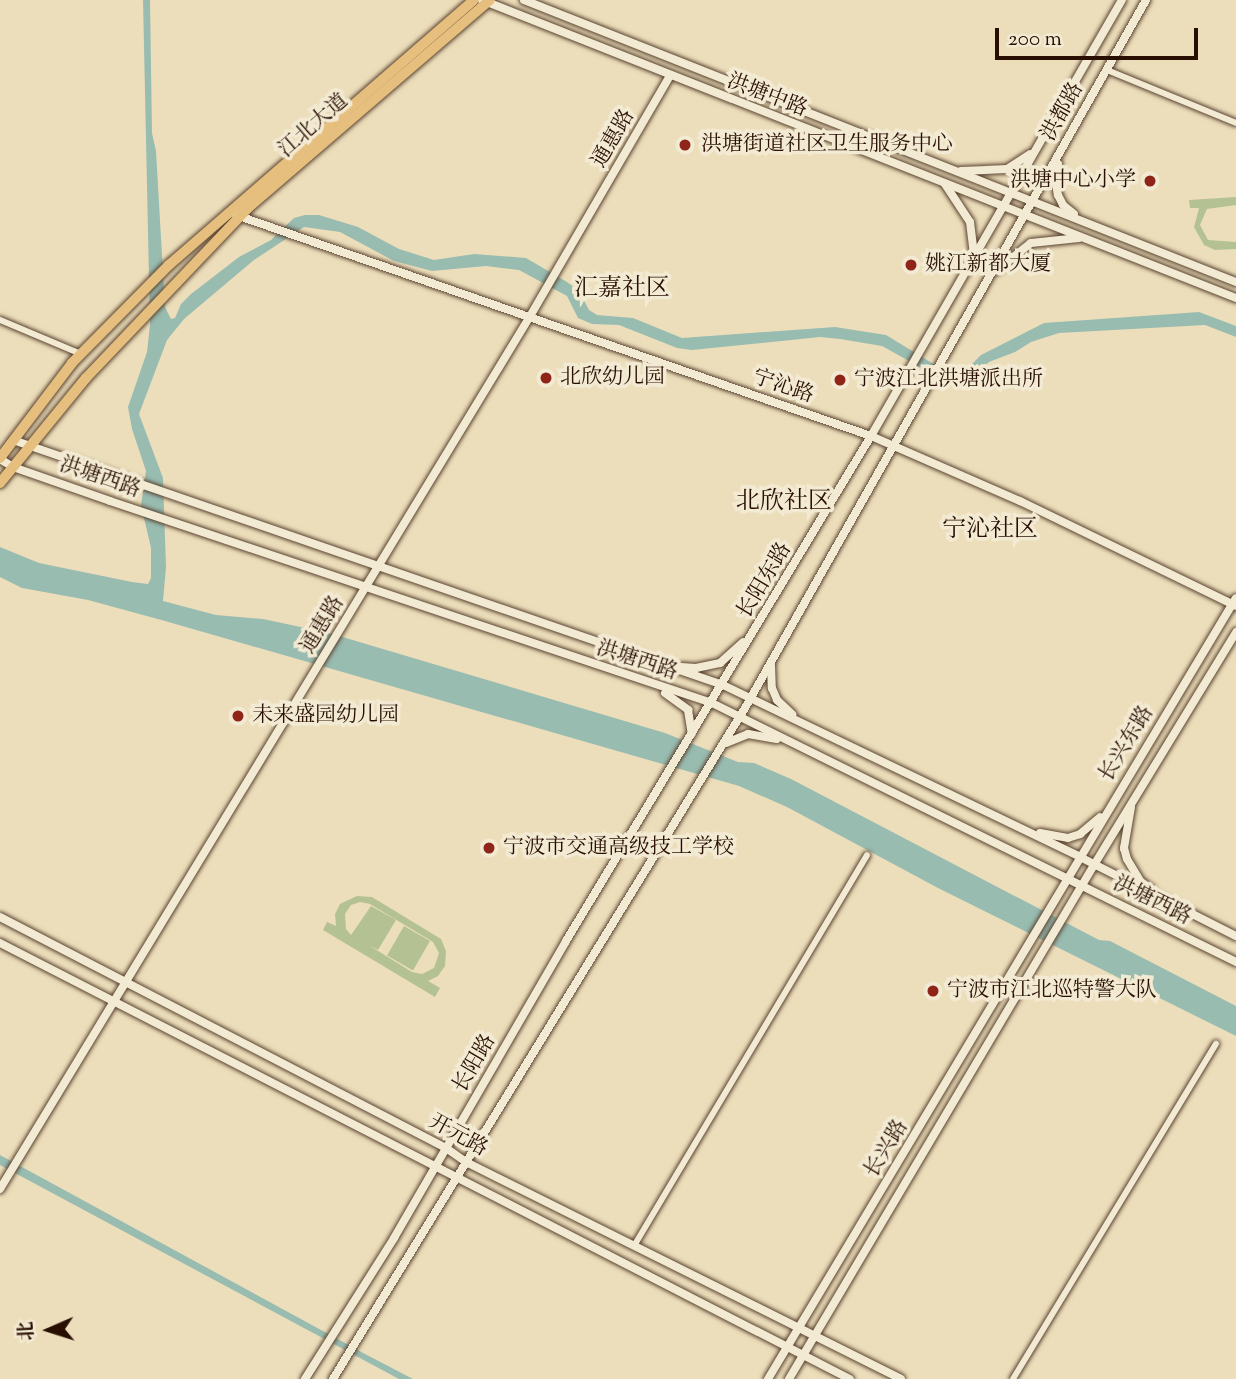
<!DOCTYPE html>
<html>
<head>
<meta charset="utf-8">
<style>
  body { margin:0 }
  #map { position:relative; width:1236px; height:1379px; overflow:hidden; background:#eddebb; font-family:"Sorts Mill Goudy","Noto Serif SC",serif }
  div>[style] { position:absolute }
  .green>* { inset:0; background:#b4c293; transform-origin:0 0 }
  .water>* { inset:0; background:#99bcb1 }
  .roads { filter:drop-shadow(0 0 2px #594330) drop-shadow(0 0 2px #594330) }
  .street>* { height:6px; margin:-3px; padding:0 3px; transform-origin:3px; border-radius:3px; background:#f3ead3 }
  .secondary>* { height:8px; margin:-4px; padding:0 4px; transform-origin:4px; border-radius:4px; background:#f3ead3 }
  .primary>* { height:10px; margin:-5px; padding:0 5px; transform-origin:5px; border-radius:5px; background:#e6bf7e }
  .dots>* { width:19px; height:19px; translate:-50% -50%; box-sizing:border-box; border:4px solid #f3ead3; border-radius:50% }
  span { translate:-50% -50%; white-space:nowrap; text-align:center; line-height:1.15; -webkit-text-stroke:7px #f3ead3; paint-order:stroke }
  .street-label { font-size:21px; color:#280f02 }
  .poi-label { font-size:21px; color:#280f02 }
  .left { translate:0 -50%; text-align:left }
  .right { translate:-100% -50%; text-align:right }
  .quarter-label { font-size:24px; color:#280f02 }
  .north { position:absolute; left:14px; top:1295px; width:70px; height:70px; -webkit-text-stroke:5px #f3ead3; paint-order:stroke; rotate:267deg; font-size:19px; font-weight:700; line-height:28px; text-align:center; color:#280f02 }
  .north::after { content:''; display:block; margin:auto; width:24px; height:32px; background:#280f02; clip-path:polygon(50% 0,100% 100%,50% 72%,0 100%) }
  .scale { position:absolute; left:995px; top:28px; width:203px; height:32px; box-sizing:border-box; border:4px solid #280f02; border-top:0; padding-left:9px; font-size:21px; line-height:24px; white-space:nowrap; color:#280f02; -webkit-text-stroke:5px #f3ead3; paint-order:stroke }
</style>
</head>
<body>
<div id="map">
  <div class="green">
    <i style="clip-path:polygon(1236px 197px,1236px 205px,1207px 209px,1200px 225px,1208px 240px,1236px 242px,1236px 249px,1215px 250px,1204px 245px,1194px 227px,1199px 208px,1190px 208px,1189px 200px)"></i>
    <i style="clip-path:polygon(evenodd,357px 896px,372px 897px,441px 939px,446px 951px,445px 966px,438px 976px,428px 981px,440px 988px,435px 997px,323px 930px,327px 922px,336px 926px,335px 914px,340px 904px,357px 896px,360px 902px,370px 904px,433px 942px,439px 953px,434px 968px,422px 974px,412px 972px,370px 946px,378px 950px,396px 920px,371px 906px,351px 935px,346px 929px,345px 914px,351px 905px,360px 902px)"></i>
    <i style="left:404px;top:926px;width:30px;height:34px;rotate:30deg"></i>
  </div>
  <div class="water">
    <i style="clip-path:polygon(143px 0,150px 0,152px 133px,156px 151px,165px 307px,171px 319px,175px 318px,181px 304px,191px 294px,239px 257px,271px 240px,294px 218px,305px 215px,319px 215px,358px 227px,399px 249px,434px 260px,474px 254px,526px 258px,567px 282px,579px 291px,589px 310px,597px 315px,633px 318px,682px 338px,835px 327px,886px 335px,950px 374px,963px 373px,981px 355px,1044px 323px,1199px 312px,1236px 326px,1236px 337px,1205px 325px,1059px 333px,1031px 342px,1015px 352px,989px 362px,971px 378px,954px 386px,882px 346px,840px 339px,820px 337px,692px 350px,677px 348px,619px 325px,592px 324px,578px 318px,567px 296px,519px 270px,486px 266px,432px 271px,394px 261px,340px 232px,304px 227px,254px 260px,184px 319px,167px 340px,139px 414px,163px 478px,166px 567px,163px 601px,216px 615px,263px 619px,329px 633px,665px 733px,738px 762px,754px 763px,791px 779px,1099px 940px,1110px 941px,1236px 1006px,1236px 1036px,938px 888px,787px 807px,739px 786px,165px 621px,88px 600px,22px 588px,0 577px,0 547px,39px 563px,132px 582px,148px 584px,151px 578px,151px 548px,141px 505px,146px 471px,132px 429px,128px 407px,147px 352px,150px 325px)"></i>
    <i style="clip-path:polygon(0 1155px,367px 1355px,413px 1379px,399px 1379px,0 1165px)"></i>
  </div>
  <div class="roads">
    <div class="street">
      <i style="left:1107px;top:70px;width:139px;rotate:22.3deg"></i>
      <i style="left:0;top:320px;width:88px;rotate:22.8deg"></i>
      <i style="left:634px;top:1246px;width:455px;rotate:-59.2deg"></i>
      <i style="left:1013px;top:1379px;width:392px;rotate:-58.8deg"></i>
    </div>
    <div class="secondary">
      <i style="left:482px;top:0;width:811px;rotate:21.57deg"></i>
      <i style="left:524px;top:0;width:766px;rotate:21.61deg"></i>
      <i style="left:1058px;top:164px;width:13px;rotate:103deg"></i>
      <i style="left:1055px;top:177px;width:18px;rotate:81deg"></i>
      <i style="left:1058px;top:195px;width:11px;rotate:63deg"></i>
      <i style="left:1063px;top:205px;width:14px;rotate:39deg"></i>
      <i style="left:961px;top:171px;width:46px;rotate:-2.5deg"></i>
      <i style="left:1007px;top:169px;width:27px;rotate:-33deg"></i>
      <i style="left:945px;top:184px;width:45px;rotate:56.7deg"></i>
      <i style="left:970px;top:222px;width:32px;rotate:83deg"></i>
      <i style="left:236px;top:215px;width:672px;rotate:19.19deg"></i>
      <i style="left:871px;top:436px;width:163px;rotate:23.6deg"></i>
      <i style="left:1020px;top:501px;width:240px;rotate:25.9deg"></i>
      <i style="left:997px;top:270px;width:43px;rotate:-38.5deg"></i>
      <i style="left:1031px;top:243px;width:48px;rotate:-5.9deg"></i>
      <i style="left:13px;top:440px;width:751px;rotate:19.04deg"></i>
      <i style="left:723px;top:685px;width:396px;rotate:25.7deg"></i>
      <i style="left:1080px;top:857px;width:175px;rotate:26.9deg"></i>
      <i style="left:0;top:459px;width:15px;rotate:32deg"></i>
      <i style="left:13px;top:467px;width:103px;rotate:19.3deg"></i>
      <i style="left:110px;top:501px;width:635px;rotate:18.55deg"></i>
      <i style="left:712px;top:703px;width:585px;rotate:26.3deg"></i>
      <i style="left:771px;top:665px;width:23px;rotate:88deg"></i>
      <i style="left:772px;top:688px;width:13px;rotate:67deg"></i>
      <i style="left:777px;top:700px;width:21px;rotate:43deg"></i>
      <i style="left:681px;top:667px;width:15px;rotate:4deg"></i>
      <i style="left:696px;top:668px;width:25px;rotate:-12deg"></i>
      <i style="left:720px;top:663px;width:31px;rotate:-42deg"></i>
      <i style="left:665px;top:693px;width:29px;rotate:36deg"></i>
      <i style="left:688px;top:710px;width:24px;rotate:81deg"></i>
      <i style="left:726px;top:743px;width:24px;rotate:-22deg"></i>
      <i style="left:748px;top:734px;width:29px;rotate:10deg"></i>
      <i style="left:1131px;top:807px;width:42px;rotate:99.7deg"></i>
      <i style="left:1124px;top:848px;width:11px;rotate:75deg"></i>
      <i style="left:1127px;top:859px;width:27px;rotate:59deg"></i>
      <i style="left:1141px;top:882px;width:12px;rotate:35deg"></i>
      <i style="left:1040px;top:833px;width:28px;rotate:10deg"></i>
      <i style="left:1068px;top:838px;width:13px;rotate:-18deg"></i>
      <i style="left:1080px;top:834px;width:26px;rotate:-40deg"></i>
      <i style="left:0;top:917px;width:502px;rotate:27.38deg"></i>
      <i style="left:446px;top:1148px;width:24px;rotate:35deg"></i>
      <i style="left:466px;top:1162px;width:486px;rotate:26.5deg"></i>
      <i style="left:0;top:943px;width:955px;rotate:27.16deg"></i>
      <i style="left:0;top:1189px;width:1019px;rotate:-58.73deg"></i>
      <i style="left:529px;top:318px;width:280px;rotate:-59.8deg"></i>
      <i style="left:305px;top:1379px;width:167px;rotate:-57.7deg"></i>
      <i style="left:394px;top:1238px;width:343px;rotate:-59.9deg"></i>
      <i style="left:566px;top:941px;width:590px;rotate:-58.87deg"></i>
      <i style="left:871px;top:436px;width:503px;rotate:-60.07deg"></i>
      <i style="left:333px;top:1379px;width:787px;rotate:-58.45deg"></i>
      <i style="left:745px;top:708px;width:814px;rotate:-60.47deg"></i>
      <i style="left:768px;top:1379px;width:910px;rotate:-59.07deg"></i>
      <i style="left:789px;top:1379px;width:598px;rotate:-59.32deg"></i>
      <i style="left:1094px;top:865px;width:273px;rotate:-58.6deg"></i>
    </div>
    <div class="primary">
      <i style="left:0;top:458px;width:119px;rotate:-52.8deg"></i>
      <i style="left:72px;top:363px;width:138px;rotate:-45.3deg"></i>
      <i style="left:169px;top:265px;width:404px;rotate:-41deg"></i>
      <i style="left:0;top:483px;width:136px;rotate:-50.7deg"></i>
      <i style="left:86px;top:378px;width:235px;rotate:-46.4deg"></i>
      <i style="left:248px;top:208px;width:319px;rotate:-40.7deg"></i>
    </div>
  </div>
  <div class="dots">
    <i style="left:685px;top:145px;background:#8f2418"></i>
    <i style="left:1150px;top:181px;background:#8f2418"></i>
    <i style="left:911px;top:265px;background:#8f2418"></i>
    <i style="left:546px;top:378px;background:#8f2418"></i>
    <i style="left:840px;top:380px;background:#8f2418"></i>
    <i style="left:238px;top:716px;background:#8f2418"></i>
    <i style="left:489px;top:848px;background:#8f2418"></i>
    <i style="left:933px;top:991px;background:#8f2418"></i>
  </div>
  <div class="street-label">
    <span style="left:767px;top:96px;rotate:21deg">洪塘中路</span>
    <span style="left:1063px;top:112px;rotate:-61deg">洪都路</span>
    <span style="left:314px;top:126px;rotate:-41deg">江北大道</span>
    <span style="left:614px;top:139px;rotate:-60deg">通惠路</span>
    <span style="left:783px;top:387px;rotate:19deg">宁沁路</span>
    <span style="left:100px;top:478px;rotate:19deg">洪塘西路</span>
    <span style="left:765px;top:581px;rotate:-59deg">长阳东路</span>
    <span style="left:323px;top:625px;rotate:-59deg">通惠路</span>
    <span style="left:637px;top:661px;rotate:18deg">洪塘西路</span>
    <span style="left:1127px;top:744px;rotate:-59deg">长兴东路</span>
    <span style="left:1152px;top:901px;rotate:26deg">洪塘西路</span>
    <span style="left:475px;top:1064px;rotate:-60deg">长阳路</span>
    <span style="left:458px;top:1136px;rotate:29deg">开元路</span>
    <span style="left:887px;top:1149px;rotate:-59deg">长兴路</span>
  </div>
  <div class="poi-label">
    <span class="left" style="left:701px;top:145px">洪塘街道社区卫生服务中心</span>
    <span class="right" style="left:1136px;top:181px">洪塘中心小学</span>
    <span class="left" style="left:925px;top:265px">姚江新都大厦</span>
    <span class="left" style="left:560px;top:378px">北欣幼儿园</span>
    <span class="left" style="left:854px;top:380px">宁波江北洪塘派出所</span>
    <span class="left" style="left:252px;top:716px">未来盛园幼儿园</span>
    <span class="left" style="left:503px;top:848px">宁波市交通高级技工学校</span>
    <span class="left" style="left:947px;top:991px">宁波市江北巡特警大队</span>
  </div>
  <div class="quarter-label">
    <span style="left:622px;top:290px">汇嘉社区</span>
    <span style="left:784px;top:503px">北欣社区</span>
    <span style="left:990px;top:531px">宁沁社区</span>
  </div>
  <div class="north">北</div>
  <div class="scale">200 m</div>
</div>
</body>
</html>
